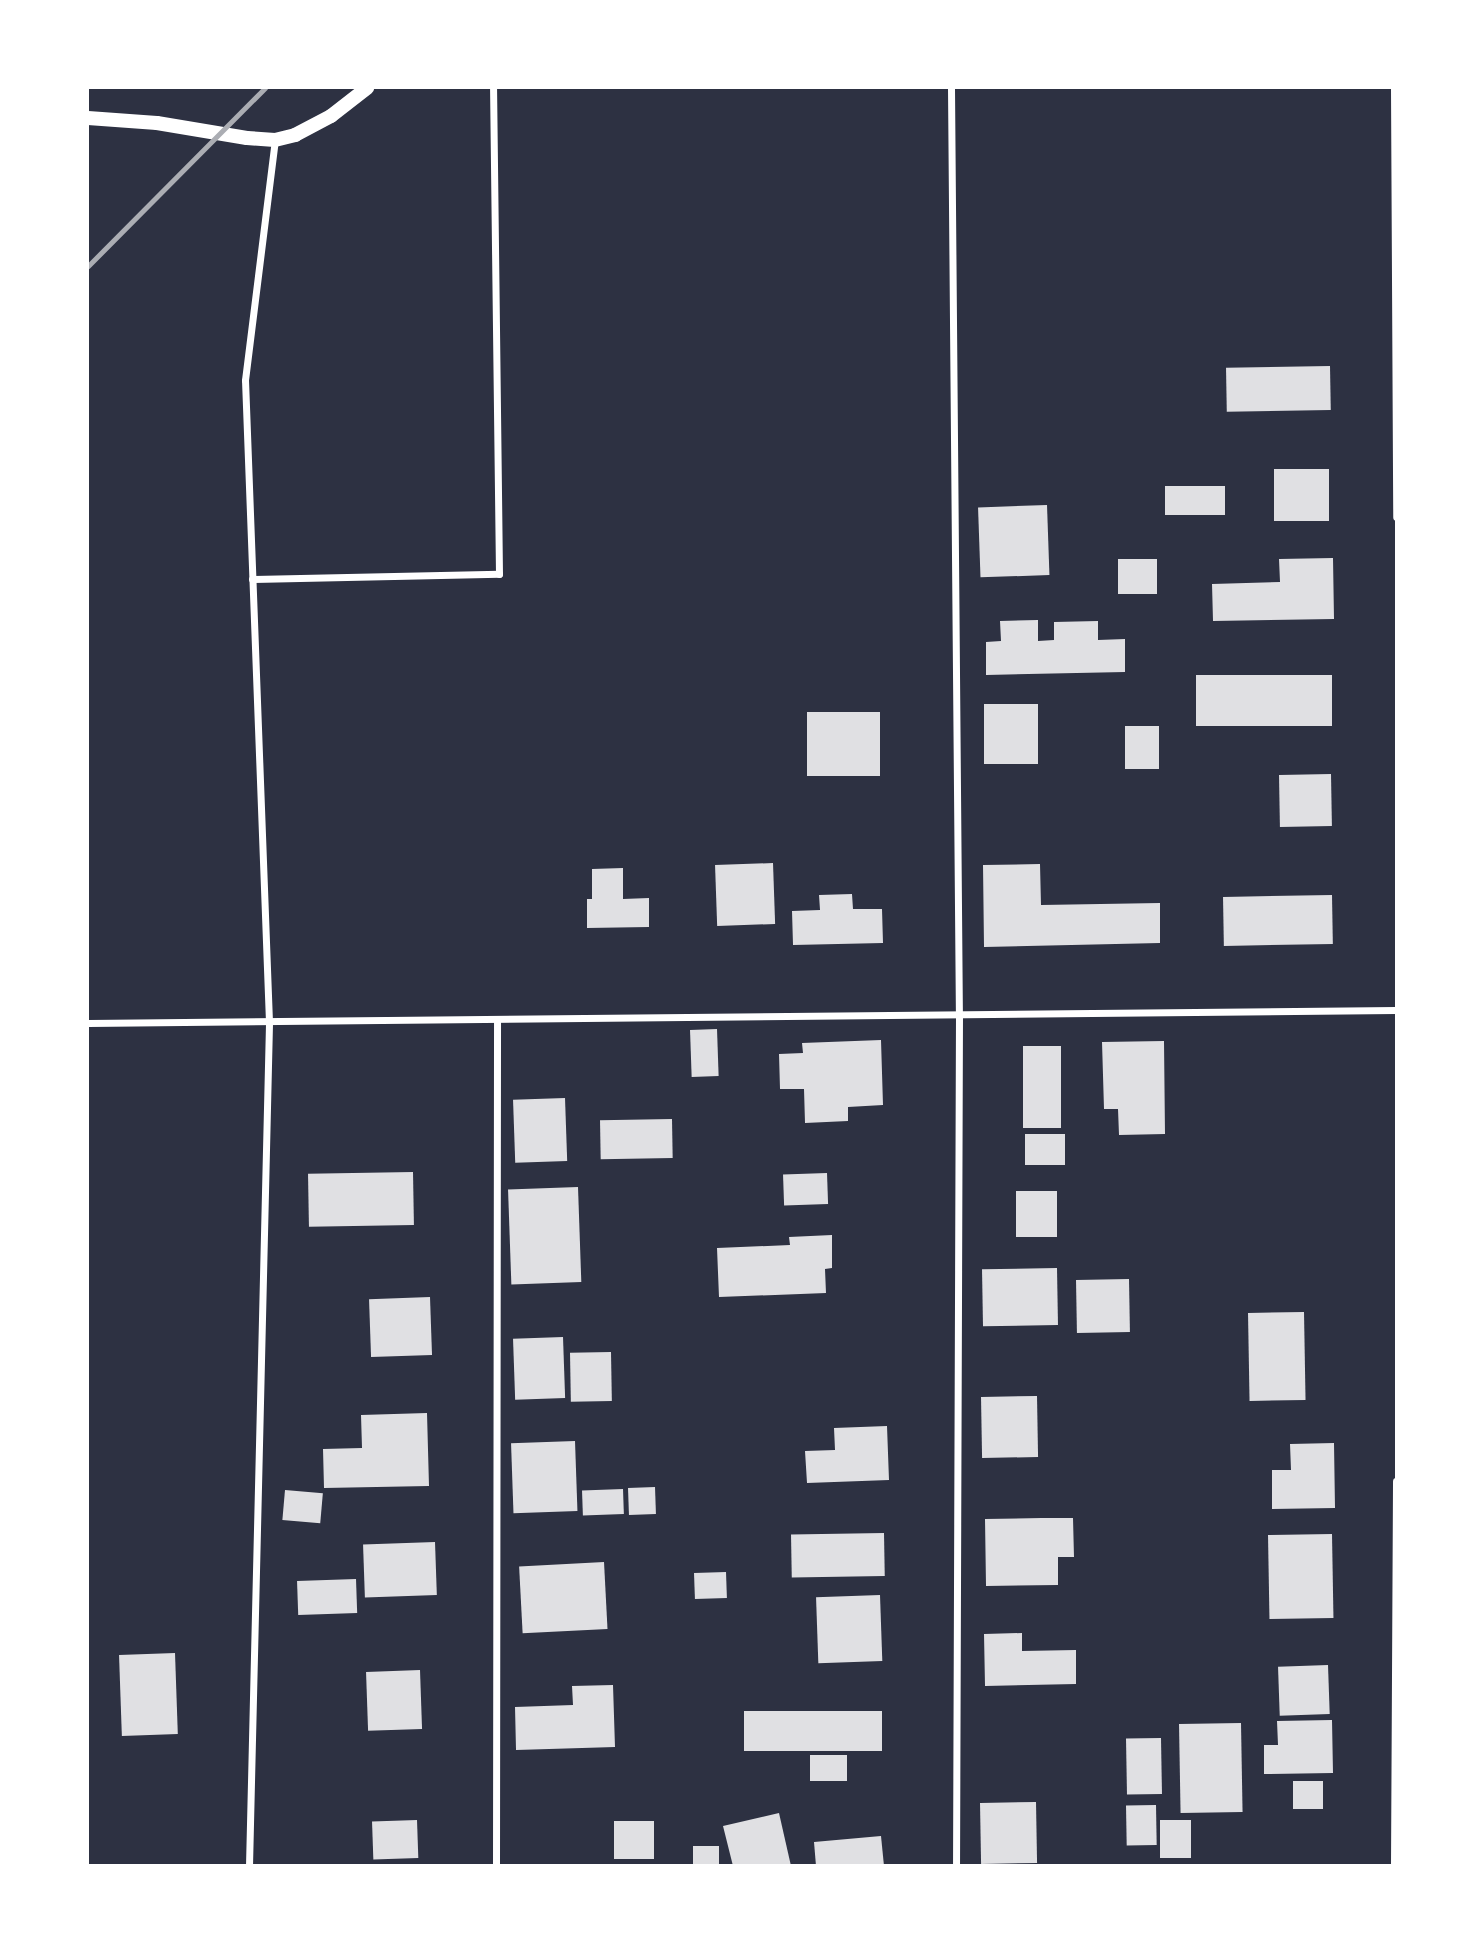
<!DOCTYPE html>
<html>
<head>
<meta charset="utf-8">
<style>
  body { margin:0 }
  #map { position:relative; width:1484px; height:1953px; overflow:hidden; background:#2d3142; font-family:"Sofia Sans Condensed",sans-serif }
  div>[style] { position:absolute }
  .building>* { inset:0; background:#e0e0e3; transform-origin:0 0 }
  .minor>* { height:7px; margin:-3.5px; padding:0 3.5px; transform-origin:3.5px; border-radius:3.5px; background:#fff }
  .secondary>* { height:14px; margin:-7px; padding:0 7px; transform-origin:7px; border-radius:7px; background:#fff }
  .rail>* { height:5px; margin:-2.5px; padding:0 2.5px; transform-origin:2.5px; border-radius:2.5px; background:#abadb3 }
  span { translate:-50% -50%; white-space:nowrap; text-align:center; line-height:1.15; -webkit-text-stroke:7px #fff; paint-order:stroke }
  .frame { position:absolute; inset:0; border:89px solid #fff; pointer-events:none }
</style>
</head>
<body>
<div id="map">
  <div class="building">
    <i style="left:1330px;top:366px;width:44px;height:104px;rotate:89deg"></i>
    <i style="left:1329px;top:469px;width:52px;height:55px;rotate:90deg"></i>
    <i style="left:1225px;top:486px;width:29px;height:60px;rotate:90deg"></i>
    <i style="left:1047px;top:505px;width:70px;height:69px;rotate:88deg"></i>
    <i style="clip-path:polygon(1333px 558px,1334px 619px,1213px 621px,1212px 584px,1280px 582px,1279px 559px)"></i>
    <i style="left:1157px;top:559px;width:35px;height:39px;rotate:90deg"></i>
    <i style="clip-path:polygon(1038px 620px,1038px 641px,1054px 640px,1054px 622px,1098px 621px,1098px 640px,1125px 639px,1125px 672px,986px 675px,986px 642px,1001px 641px,1000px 621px)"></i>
    <i style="left:1332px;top:675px;width:51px;height:136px;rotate:90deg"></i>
    <i style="left:1038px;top:704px;width:60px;height:54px;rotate:90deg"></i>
    <i style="left:880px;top:712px;width:64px;height:73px;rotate:90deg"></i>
    <i style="left:1125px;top:726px;width:34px;height:43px"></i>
    <i style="left:1331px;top:774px;width:52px;height:52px;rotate:89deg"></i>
    <i style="left:773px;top:863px;width:61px;height:58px;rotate:88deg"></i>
    <i style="clip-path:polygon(1040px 864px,1041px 905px,1160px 903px,1160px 943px,984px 947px,983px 865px)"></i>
    <i style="clip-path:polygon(623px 868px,623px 899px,649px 898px,649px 927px,587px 928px,587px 899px,592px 899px,592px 869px)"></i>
    <i style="clip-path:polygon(852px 894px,853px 909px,882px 909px,883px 943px,793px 945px,792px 911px,820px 910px,819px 895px)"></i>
    <i style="left:1332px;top:895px;width:49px;height:109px;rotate:89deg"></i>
    <i style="left:717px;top:1029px;width:47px;height:27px;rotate:88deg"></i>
    <i style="clip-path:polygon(881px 1040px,883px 1105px,848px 1107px,848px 1121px,805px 1123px,804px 1089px,780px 1089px,779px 1054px,803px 1053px,802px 1043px)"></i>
    <i style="clip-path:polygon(1164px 1041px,1165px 1134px,1119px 1135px,1118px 1109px,1104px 1109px,1102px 1042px)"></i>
    <i style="left:1023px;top:1046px;width:38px;height:82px"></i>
    <i style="left:565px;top:1098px;width:63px;height:52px;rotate:88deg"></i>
    <i style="left:672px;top:1119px;width:39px;height:72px;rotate:89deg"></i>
    <i style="left:1025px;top:1134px;width:40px;height:31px"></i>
    <i style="left:413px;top:1172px;width:53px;height:105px;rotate:89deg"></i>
    <i style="left:827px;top:1173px;width:31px;height:44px;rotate:88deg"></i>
    <i style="left:578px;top:1187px;width:95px;height:70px;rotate:88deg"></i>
    <i style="left:1016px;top:1191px;width:41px;height:46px"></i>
    <i style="clip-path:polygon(832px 1235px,832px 1268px,825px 1269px,826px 1293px,719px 1297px,717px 1248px,790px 1245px,789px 1237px)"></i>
    <i style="left:1057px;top:1268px;width:57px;height:75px;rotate:89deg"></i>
    <i style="left:1129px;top:1279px;width:53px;height:53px;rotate:89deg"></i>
    <i style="left:430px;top:1297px;width:58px;height:61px;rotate:88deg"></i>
    <i style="left:1304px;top:1312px;width:88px;height:56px;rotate:89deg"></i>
    <i style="left:563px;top:1337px;width:61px;height:50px;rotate:88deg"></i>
    <i style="left:611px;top:1352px;width:49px;height:41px;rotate:89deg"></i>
    <i style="left:1037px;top:1396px;width:61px;height:56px;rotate:89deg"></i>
    <i style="clip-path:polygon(427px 1413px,429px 1486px,324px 1488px,323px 1449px,362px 1448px,361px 1415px)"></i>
    <i style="clip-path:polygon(887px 1426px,889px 1480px,807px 1483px,805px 1451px,835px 1450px,834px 1428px)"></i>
    <i style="left:575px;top:1441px;width:70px;height:64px;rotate:88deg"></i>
    <i style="clip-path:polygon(1334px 1443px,1335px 1508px,1272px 1509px,1272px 1470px,1291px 1470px,1290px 1444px)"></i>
    <i style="left:655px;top:1487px;width:27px;height:27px;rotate:88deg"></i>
    <i style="left:623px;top:1489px;width:25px;height:41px;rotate:88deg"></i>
    <i style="left:285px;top:1490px;width:38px;height:30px;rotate:5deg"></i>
    <i style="clip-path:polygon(1042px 1518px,1073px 1518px,1074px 1557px,1058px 1557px,1058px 1585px,986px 1586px,985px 1519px)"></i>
    <i style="left:884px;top:1533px;width:43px;height:93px;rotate:89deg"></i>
    <i style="left:1332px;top:1534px;width:84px;height:64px;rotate:89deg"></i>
    <i style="left:435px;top:1542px;width:53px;height:72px;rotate:88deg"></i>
    <i style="left:604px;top:1562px;width:67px;height:85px;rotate:87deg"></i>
    <i style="left:726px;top:1572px;width:26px;height:32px;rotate:88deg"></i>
    <i style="left:356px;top:1579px;width:34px;height:59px;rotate:88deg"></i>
    <i style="left:880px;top:1595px;width:66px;height:64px;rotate:88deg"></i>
    <i style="clip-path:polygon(1022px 1633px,1022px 1651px,1076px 1650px,1076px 1684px,985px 1686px,984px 1634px)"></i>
    <i style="left:175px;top:1653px;width:81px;height:56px;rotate:88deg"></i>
    <i style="left:1328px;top:1665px;width:49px;height:50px;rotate:88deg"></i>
    <i style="left:420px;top:1670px;width:59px;height:54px;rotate:88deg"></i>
    <i style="clip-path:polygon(613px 1685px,615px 1747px,516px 1750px,515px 1707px,573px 1705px,572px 1686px)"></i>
    <i style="left:744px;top:1711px;width:138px;height:40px"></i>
    <i style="clip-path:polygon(1332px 1720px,1333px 1773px,1264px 1774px,1264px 1745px,1278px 1745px,1277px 1721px)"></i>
    <i style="left:1241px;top:1723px;width:89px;height:62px;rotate:89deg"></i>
    <i style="left:1161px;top:1738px;width:56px;height:35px;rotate:89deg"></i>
    <i style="left:810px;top:1755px;width:37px;height:26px"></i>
    <i style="left:1323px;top:1781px;width:28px;height:30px;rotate:90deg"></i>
    <i style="left:1036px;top:1802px;width:61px;height:56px;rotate:89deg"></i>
    <i style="left:1156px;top:1805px;width:40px;height:30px;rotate:89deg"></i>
    <i style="clip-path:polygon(779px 1813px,791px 1866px,733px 1866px,723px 1826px)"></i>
    <i style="left:417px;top:1820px;width:38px;height:45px;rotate:88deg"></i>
    <i style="left:1160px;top:1820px;width:31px;height:38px"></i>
    <i style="left:614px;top:1821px;width:40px;height:38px"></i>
    <i style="clip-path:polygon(881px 1836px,884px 1866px,816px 1866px,814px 1842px)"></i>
    <i style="left:693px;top:1846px;width:26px;height:20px"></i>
  </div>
  <div class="minor">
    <i style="left:951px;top:88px;width:927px;rotate:89.51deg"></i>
    <i style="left:959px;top:1015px;width:851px;rotate:90.2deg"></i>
    <i style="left:1394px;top:88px;width:429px;rotate:89.7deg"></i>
    <i style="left:252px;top:579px;width:247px;rotate:-1.2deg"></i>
    <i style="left:499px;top:574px;width:486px;rotate:-90.7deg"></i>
    <i style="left:88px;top:1023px;width:1308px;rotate:-0.57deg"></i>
    <i style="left:249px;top:1866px;width:844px;rotate:-88.64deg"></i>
    <i style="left:269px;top:1022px;width:642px;rotate:-92.14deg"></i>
    <i style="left:245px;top:380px;width:242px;rotate:-82.9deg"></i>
    <i style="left:496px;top:1866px;width:846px;rotate:-89.93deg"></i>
    <i style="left:1394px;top:1866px;width:385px;rotate:-89.7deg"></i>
  </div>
  <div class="secondary">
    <i style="left:88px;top:118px;width:69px;rotate:4.1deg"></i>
    <i style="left:157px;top:123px;width:91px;rotate:9.5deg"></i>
    <i style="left:247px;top:138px;width:28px;rotate:4deg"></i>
    <i style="left:275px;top:140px;width:21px;rotate:-14deg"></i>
    <i style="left:295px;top:135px;width:41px;rotate:-27.8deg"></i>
    <i style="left:331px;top:116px;width:46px;rotate:-37.9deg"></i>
  </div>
  <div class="rail">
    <i style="left:88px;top:266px;width:251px;rotate:-45.2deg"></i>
  </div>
  <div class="frame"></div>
</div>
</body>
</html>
